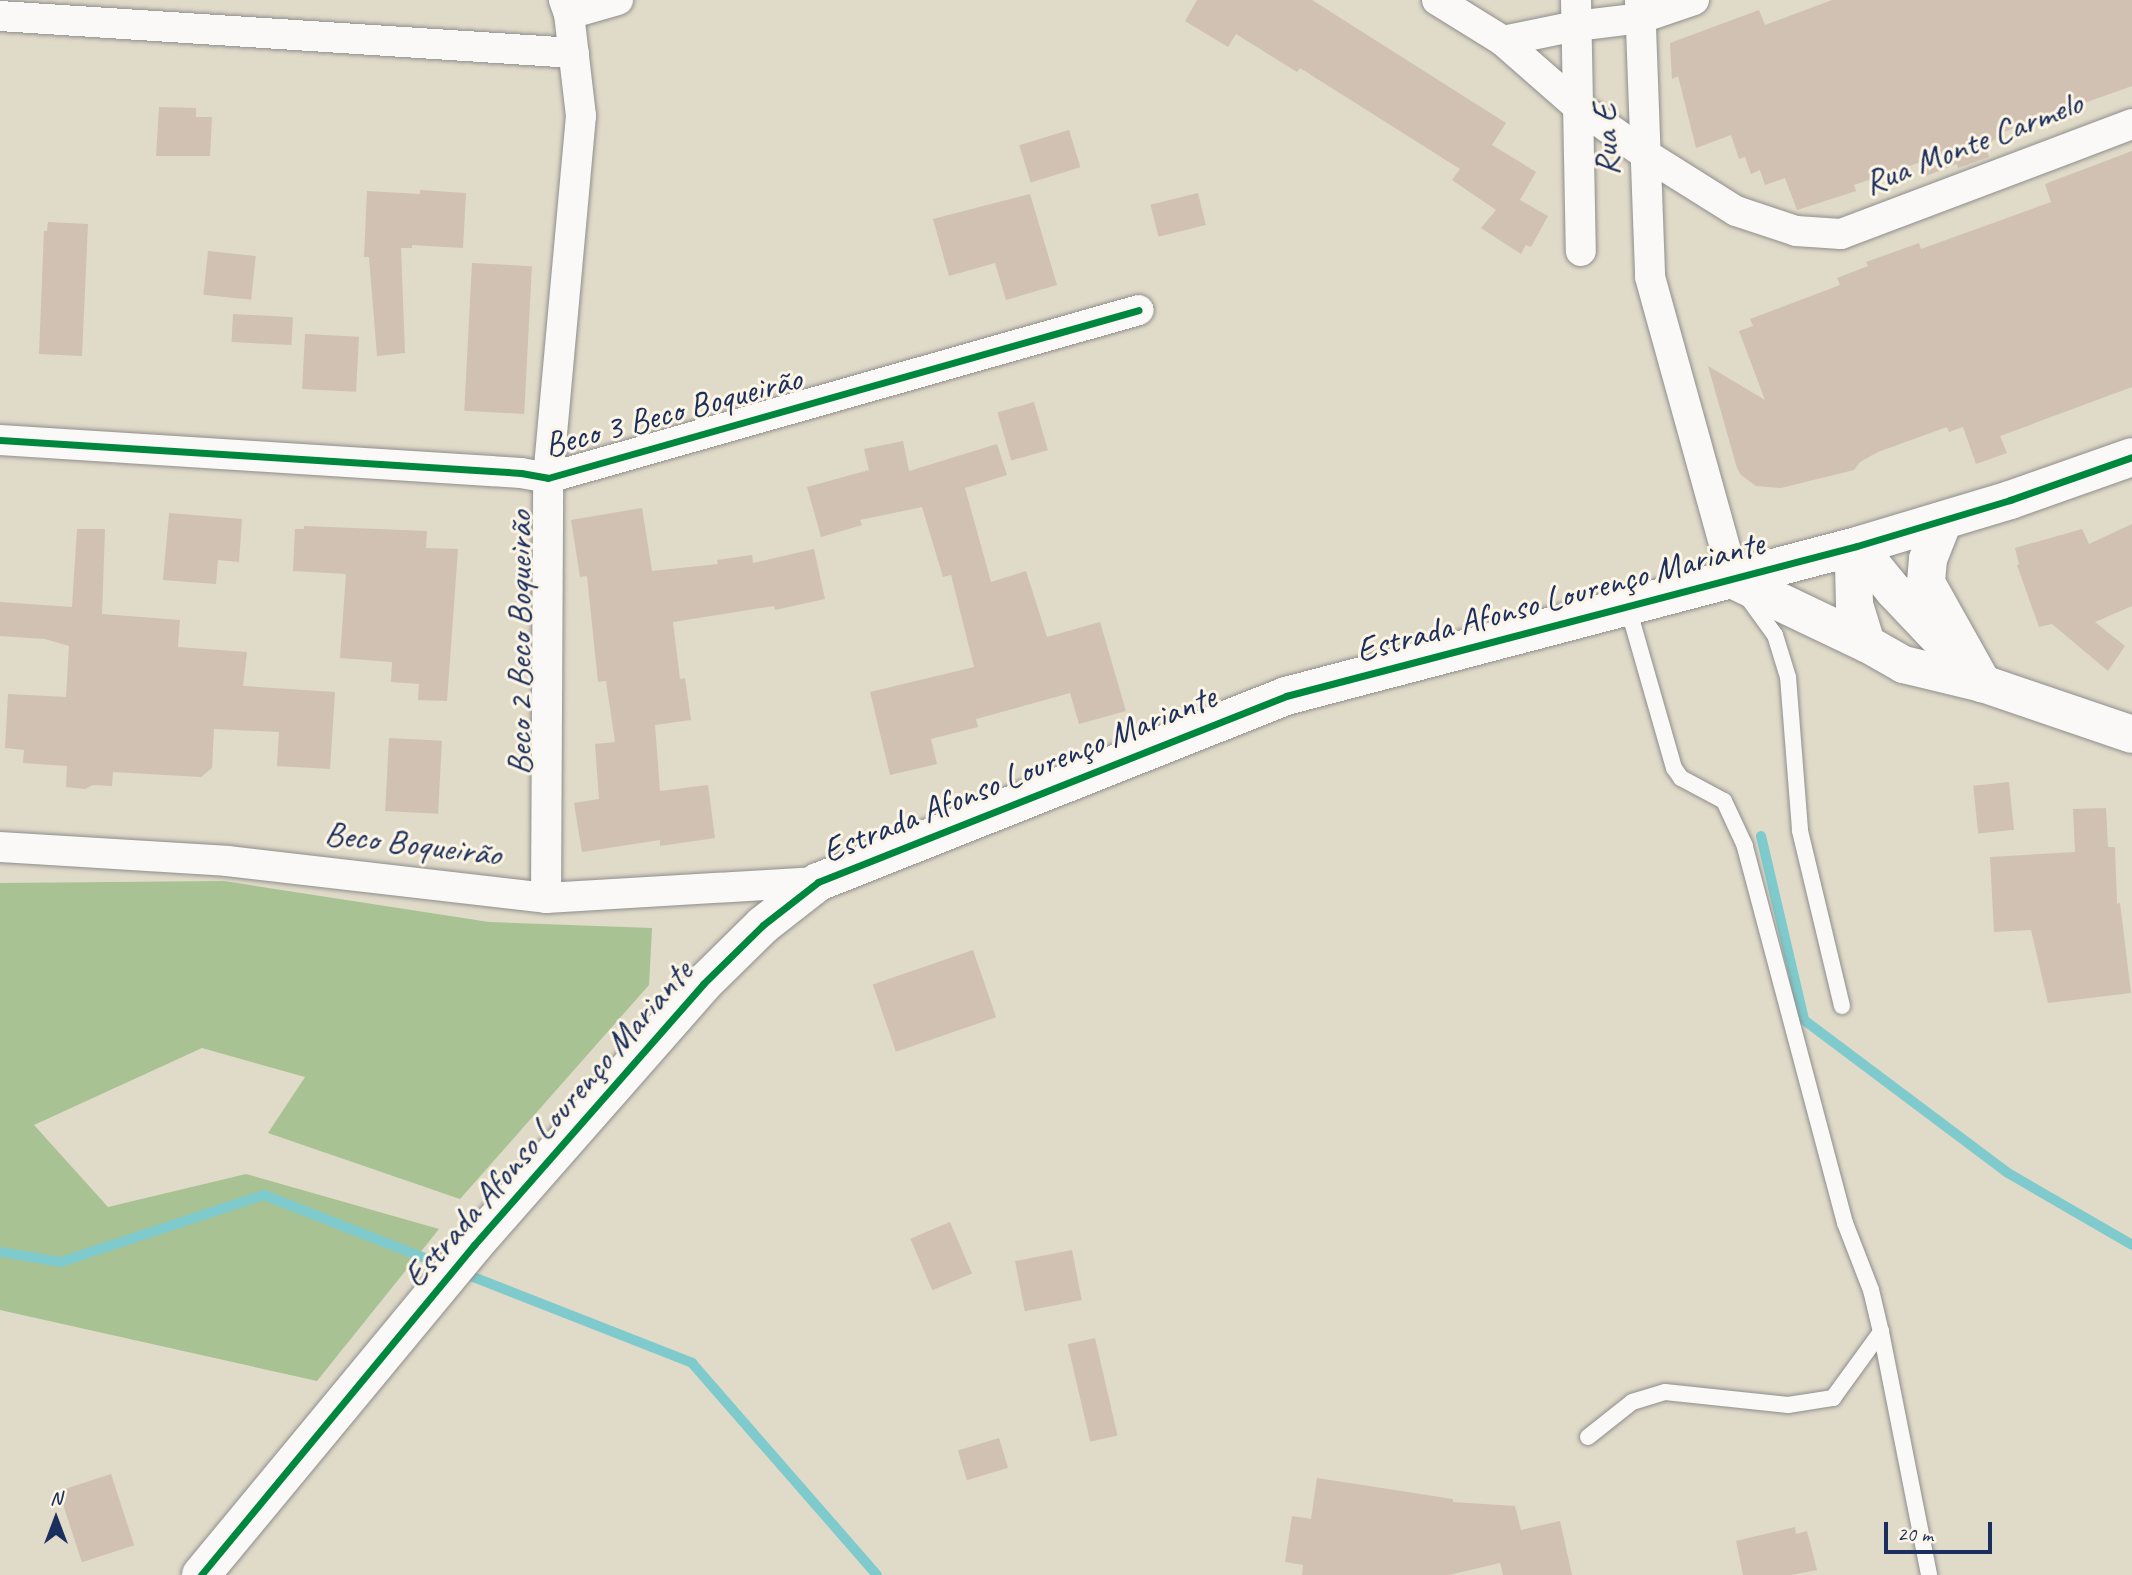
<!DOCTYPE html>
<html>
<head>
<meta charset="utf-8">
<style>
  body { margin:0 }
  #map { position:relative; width:2132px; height:1575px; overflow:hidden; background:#e0dac8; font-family:Caveat,sans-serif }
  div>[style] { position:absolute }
  .forest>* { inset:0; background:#a9c293 }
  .stream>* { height:10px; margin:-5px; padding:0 5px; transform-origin:5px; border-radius:5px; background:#7fcacc }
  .building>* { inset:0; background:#d1c1b3; transform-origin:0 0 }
  .roads { filter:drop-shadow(0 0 2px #8e8e8d) drop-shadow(0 0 2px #8e8e8d) }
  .service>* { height:16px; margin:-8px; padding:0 8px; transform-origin:8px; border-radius:8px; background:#faf9f7 }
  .minor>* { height:30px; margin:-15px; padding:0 15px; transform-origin:15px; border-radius:15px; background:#faf9f7 }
  .tertiary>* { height:37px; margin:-18.5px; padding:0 18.5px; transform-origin:18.5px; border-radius:18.5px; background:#faf9f7 }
  .secondary>* { height:38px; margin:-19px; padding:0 19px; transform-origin:19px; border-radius:19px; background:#faf9f7 }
  .cycleway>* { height:7px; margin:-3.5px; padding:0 3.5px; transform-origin:3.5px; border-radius:3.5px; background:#00873e }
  span { translate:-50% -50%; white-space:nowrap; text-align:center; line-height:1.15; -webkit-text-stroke:6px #fcf5e5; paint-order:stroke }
  .street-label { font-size:35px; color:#1b2f5e }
  .north { position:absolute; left:21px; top:1484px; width:70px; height:70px; -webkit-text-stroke:5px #fcf5e5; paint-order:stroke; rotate:0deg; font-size:19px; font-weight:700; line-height:28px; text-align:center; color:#1b2f5e }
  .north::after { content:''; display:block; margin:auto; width:24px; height:32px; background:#1b2f5e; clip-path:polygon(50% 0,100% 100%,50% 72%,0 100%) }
  .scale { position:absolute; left:1884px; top:1522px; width:108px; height:32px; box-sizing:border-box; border:4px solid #1b2f5e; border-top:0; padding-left:9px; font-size:21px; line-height:24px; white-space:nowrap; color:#1b2f5e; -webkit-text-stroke:5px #fcf5e5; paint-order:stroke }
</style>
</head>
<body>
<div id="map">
  <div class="forest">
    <i style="clip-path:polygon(224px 881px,489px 922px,652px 928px,649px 985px,460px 1199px,268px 1133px,305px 1077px,202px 1048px,34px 1125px,108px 1207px,246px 1174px,439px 1229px,317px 1381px,0 1310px,0 883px)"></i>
  </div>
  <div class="stream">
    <i style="left:1761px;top:836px;width:189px;rotate:76.8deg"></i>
    <i style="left:1804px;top:1020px;width:255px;rotate:36.9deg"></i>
    <i style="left:2008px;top:1173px;width:143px;rotate:30.1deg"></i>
    <i style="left:0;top:1252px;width:62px;rotate:9.3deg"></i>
    <i style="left:61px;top:1262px;width:214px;rotate:-18.3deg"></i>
    <i style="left:264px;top:1195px;width:460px;rotate:21.4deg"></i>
    <i style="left:692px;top:1363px;width:281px;rotate:48.9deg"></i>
  </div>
  <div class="building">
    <i style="clip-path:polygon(1197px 0,1312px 0,1506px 123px,1492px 145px,1536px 172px,1520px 200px,1548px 216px,1531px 247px,1526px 245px,1521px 254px,1481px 228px,1496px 210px,1452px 180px,1460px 169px,1300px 68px,1297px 72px,1236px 34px,1228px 47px,1185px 21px)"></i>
    <i style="clip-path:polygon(1832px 0,2132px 0,2132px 86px,1998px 134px,1999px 138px,1985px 144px,1989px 157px,1958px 168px,1957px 164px,1926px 176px,1921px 162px,1854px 185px,1856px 191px,1797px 210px,1785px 178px,1765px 185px,1760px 170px,1751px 174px,1745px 157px,1739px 159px,1731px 135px,1696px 148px,1678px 76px,1672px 79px,1670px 43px,1759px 10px,1765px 25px)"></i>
    <i style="clip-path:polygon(159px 107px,196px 108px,196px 117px,212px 117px,210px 156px,156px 156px)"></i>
    <i style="left:1069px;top:130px;width:39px;height:52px;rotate:73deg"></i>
    <i style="clip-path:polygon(2132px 151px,2132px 387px,2000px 436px,2007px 453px,1976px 464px,1963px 427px,1949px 432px,1947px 427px,1878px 452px,1860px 462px,1854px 470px,1781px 488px,1756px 486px,1741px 475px,1737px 468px,1708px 366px,1765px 400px,1739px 331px,1753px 326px,1750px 319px,1840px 285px,1837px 278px,1868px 266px,1866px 262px,1919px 243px,1921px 249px,2051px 202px,2045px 184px)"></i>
    <i style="clip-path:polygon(420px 190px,466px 193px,463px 248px,412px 245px,412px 248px,401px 248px,405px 353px,377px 356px,369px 257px,364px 257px,367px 191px,420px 194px)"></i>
    <i style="left:1198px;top:193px;width:33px;height:49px;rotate:76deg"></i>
    <i style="clip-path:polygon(1030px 194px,1057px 285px,1006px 300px,995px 263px,949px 276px,933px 219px)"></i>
    <i style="clip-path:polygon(48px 222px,88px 224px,82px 356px,39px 354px,44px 231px,47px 231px)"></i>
    <i style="left:208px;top:251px;width:48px;height:44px;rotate:6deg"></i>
    <i style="left:472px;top:263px;width:60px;height:148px;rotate:3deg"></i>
    <i style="left:233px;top:314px;width:60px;height:28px;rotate:3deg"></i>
    <i style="left:305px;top:334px;width:54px;height:55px;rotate:3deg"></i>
    <i style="left:1034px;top:402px;width:50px;height:38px;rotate:74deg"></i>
    <i style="clip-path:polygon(903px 441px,909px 471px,997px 444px,1007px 475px,965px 488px,991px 582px,1026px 571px,1047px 637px,1100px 622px,1126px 711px,1079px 724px,1070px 693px,976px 719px,978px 727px,931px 739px,937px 764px,890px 775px,870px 692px,974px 667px,951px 575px,943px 577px,922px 507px,860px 520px,862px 525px,821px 537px,807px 487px,869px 470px,864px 449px)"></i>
    <i style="clip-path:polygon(642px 508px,652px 571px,718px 564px,717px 560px,752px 555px,753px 563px,814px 549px,825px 599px,775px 610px,774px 606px,673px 622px,680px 679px,685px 678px,691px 720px,655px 725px,660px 791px,708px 785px,715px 838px,660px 846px,660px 840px,582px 852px,574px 803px,599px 799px,595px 744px,615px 742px,606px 681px,598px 682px,587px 576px,580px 577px,571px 520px)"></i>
    <i style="clip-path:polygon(169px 513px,242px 519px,239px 562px,218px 560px,216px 584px,163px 580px)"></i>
    <i style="clip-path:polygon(2132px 524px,2132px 606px,2095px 622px,2125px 646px,2108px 671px,2052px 624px,2039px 627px,2017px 565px,2019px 564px,2015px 548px,2082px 529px,2089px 544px)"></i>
    <i style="clip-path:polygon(304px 526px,427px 531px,426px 548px,458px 549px,447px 701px,418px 700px,419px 684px,391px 682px,392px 662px,340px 658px,346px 574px,293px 571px,295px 529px,304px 529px)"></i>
    <i style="clip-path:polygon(77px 529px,105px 529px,102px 614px,180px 620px,178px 647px,247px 652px,243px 686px,335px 692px,330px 769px,277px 766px,279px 732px,214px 729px,212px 768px,201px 777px,113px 772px,112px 786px,93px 785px,85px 789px,66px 787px,67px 766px,23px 763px,24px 750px,5px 748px,8px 694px,66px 697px,69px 646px,45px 639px,0 636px,0 602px,72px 607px)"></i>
    <i style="left:389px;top:738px;width:53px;height:73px;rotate:3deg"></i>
    <i style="left:2009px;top:782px;width:48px;height:36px;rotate:84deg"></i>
    <i style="clip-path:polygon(2106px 808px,2108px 847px,2115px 847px,2117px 904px,2120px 903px,2131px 993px,2048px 1003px,2031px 930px,1994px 932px,1990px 857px,2075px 852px,2073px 809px)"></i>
    <i style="left:973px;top:950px;width:71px;height:106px;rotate:71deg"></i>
    <i style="left:950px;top:1222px;width:56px;height:43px;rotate:67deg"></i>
    <i style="left:1072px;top:1250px;width:51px;height:58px;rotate:79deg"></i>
    <i style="left:1095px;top:1338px;width:100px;height:28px;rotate:77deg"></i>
    <i style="left:999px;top:1438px;width:31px;height:43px;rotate:73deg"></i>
    <i style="left:111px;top:1474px;width:75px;height:55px;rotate:72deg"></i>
    <i style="clip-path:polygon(1317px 1478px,1453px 1499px,1453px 1502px,1515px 1506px,1521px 1530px,1560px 1521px,1572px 1575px,1503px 1575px,1500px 1563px,1449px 1575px,1302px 1575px,1303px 1565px,1285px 1562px,1292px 1516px,1311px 1519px)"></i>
    <i style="clip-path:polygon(1795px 1527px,1796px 1534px,1807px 1531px,1817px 1570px,1791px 1575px,1743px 1575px,1736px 1541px)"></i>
  </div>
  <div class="roads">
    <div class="service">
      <i style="left:1748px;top:598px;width:46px;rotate:53.9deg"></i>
      <i style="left:1775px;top:635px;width:44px;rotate:72.8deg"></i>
      <i style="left:1788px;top:677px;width:154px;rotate:85.5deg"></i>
      <i style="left:1800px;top:831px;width:180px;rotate:76.5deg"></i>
      <i style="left:1881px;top:1332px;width:248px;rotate:78.8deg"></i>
      <i style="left:1588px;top:1437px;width:56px;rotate:-38.5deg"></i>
      <i style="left:1632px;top:1402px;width:34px;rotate:-17deg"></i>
      <i style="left:1665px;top:1392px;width:124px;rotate:6deg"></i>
      <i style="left:1788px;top:1405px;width:46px;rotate:-8.8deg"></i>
      <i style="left:1833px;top:1398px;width:82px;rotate:-54deg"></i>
      <i style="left:1881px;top:1332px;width:43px;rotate:-103.4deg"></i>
      <i style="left:1871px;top:1290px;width:72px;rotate:-111.2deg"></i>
      <i style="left:1845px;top:1223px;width:390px;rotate:-104.9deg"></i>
      <i style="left:1745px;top:846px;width:50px;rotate:-115deg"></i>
      <i style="left:1724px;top:801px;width:49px;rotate:-151.9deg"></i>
      <i style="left:1681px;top:778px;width:12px;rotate:-125deg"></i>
      <i style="left:1674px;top:768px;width:171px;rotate:-106deg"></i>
    </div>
    <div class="minor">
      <i style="left:1437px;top:0;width:78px;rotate:31.8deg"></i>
      <i style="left:1503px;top:41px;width:97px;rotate:41.2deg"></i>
      <i style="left:1576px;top:105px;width:85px;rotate:35.4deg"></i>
      <i style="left:1645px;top:154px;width:107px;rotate:32.1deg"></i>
      <i style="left:1736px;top:211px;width:63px;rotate:18.4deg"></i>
      <i style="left:1796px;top:231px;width:45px;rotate:3.8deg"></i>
      <i style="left:1841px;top:234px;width:311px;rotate:-20.7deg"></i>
      <i style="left:1576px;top:0;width:251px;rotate:88.9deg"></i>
      <i style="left:1640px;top:0;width:277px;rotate:87.9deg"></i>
      <i style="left:1650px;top:277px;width:314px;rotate:74.5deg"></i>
      <i style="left:569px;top:14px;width:51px;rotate:-15.9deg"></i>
      <i style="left:0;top:16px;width:575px;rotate:3.69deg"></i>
      <i style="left:1503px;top:41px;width:75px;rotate:-11.6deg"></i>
      <i style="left:1576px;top:26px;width:65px;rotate:-7deg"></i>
      <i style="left:1641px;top:18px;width:56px;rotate:-18.8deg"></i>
      <i style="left:0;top:440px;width:522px;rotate:3.62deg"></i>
      <i style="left:521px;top:473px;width:27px;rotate:10deg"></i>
      <i style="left:548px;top:478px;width:614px;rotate:-15.87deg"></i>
      <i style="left:0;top:847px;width:227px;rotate:3.5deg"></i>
      <i style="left:227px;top:861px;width:321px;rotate:6.6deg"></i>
      <i style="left:546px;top:898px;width:272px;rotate:-3.4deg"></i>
      <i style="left:546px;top:898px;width:420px;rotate:-89.7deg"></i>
      <i style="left:548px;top:478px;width:364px;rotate:-84.8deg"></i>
      <i style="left:581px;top:116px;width:103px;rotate:-96.7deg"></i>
      <i style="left:569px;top:14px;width:15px;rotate:-110deg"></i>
    </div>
    <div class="tertiary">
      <i style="left:1857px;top:546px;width:18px;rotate:103deg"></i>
      <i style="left:1853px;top:564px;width:40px;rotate:88.6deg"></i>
      <i style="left:1854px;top:604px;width:41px;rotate:72.9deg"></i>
      <i style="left:1866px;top:643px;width:43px;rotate:29.6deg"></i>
      <i style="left:1903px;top:664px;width:81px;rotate:13.5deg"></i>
      <i style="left:1982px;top:683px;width:158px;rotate:18.8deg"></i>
      <i style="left:1857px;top:546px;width:57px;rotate:50.7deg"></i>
      <i style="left:1893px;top:590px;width:103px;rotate:46.6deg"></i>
    </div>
    <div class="secondary">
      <i style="left:1943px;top:521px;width:41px;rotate:111.5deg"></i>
      <i style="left:1928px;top:559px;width:24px;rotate:95deg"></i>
      <i style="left:1926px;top:583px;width:115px;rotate:60.8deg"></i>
      <i style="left:1734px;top:580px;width:146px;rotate:25.5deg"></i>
      <i style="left:201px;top:1575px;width:428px;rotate:-50.4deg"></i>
      <i style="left:474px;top:1245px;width:347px;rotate:-48.7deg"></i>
      <i style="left:703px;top:984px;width:84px;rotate:-44.5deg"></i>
      <i style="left:763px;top:925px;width:70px;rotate:-38deg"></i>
      <i style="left:818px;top:882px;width:504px;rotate:-21.67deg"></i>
      <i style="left:1286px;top:696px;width:590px;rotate:-14.72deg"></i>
      <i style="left:1857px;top:546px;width:160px;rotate:-16.7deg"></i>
      <i style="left:2010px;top:500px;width:129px;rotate:-19.4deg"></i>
    </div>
  </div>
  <div class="cycleway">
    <i style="left:0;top:440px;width:522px;rotate:3.62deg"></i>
    <i style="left:521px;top:473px;width:27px;rotate:10deg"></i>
    <i style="left:548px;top:478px;width:614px;rotate:-15.87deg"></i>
    <i style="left:201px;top:1575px;width:428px;rotate:-50.4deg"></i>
    <i style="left:474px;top:1245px;width:347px;rotate:-48.7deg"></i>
    <i style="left:703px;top:984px;width:84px;rotate:-44.5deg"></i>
    <i style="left:763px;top:925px;width:70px;rotate:-38deg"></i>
    <i style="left:818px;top:882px;width:504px;rotate:-21.67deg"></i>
    <i style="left:1286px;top:696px;width:590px;rotate:-14.72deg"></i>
    <i style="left:1857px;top:546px;width:160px;rotate:-16.7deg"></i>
    <i style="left:2010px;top:500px;width:129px;rotate:-19.4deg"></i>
  </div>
  <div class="street-label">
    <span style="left:1606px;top:140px;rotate:-92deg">Rua E</span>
    <span style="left:1973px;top:143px;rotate:-21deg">Rua Monte Carmelo</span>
    <span style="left:673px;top:412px;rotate:-15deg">Beco 3 Beco Boqueirão</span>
    <span style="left:1560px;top:597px;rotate:-15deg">Estrada Afonso Lourenço Mariante</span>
    <span style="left:520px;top:643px;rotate:-90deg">Beco 2 Beco Boqueirão</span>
    <span style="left:1019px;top:774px;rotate:-22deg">Estrada Afonso Lourenço Mariante</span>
    <span style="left:413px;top:844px;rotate:7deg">Beco Boqueirão</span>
    <span style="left:548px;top:1124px;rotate:-49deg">Estrada Afonso Lourenço Mariante</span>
  </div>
  <div class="north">N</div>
  <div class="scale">20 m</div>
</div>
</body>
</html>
